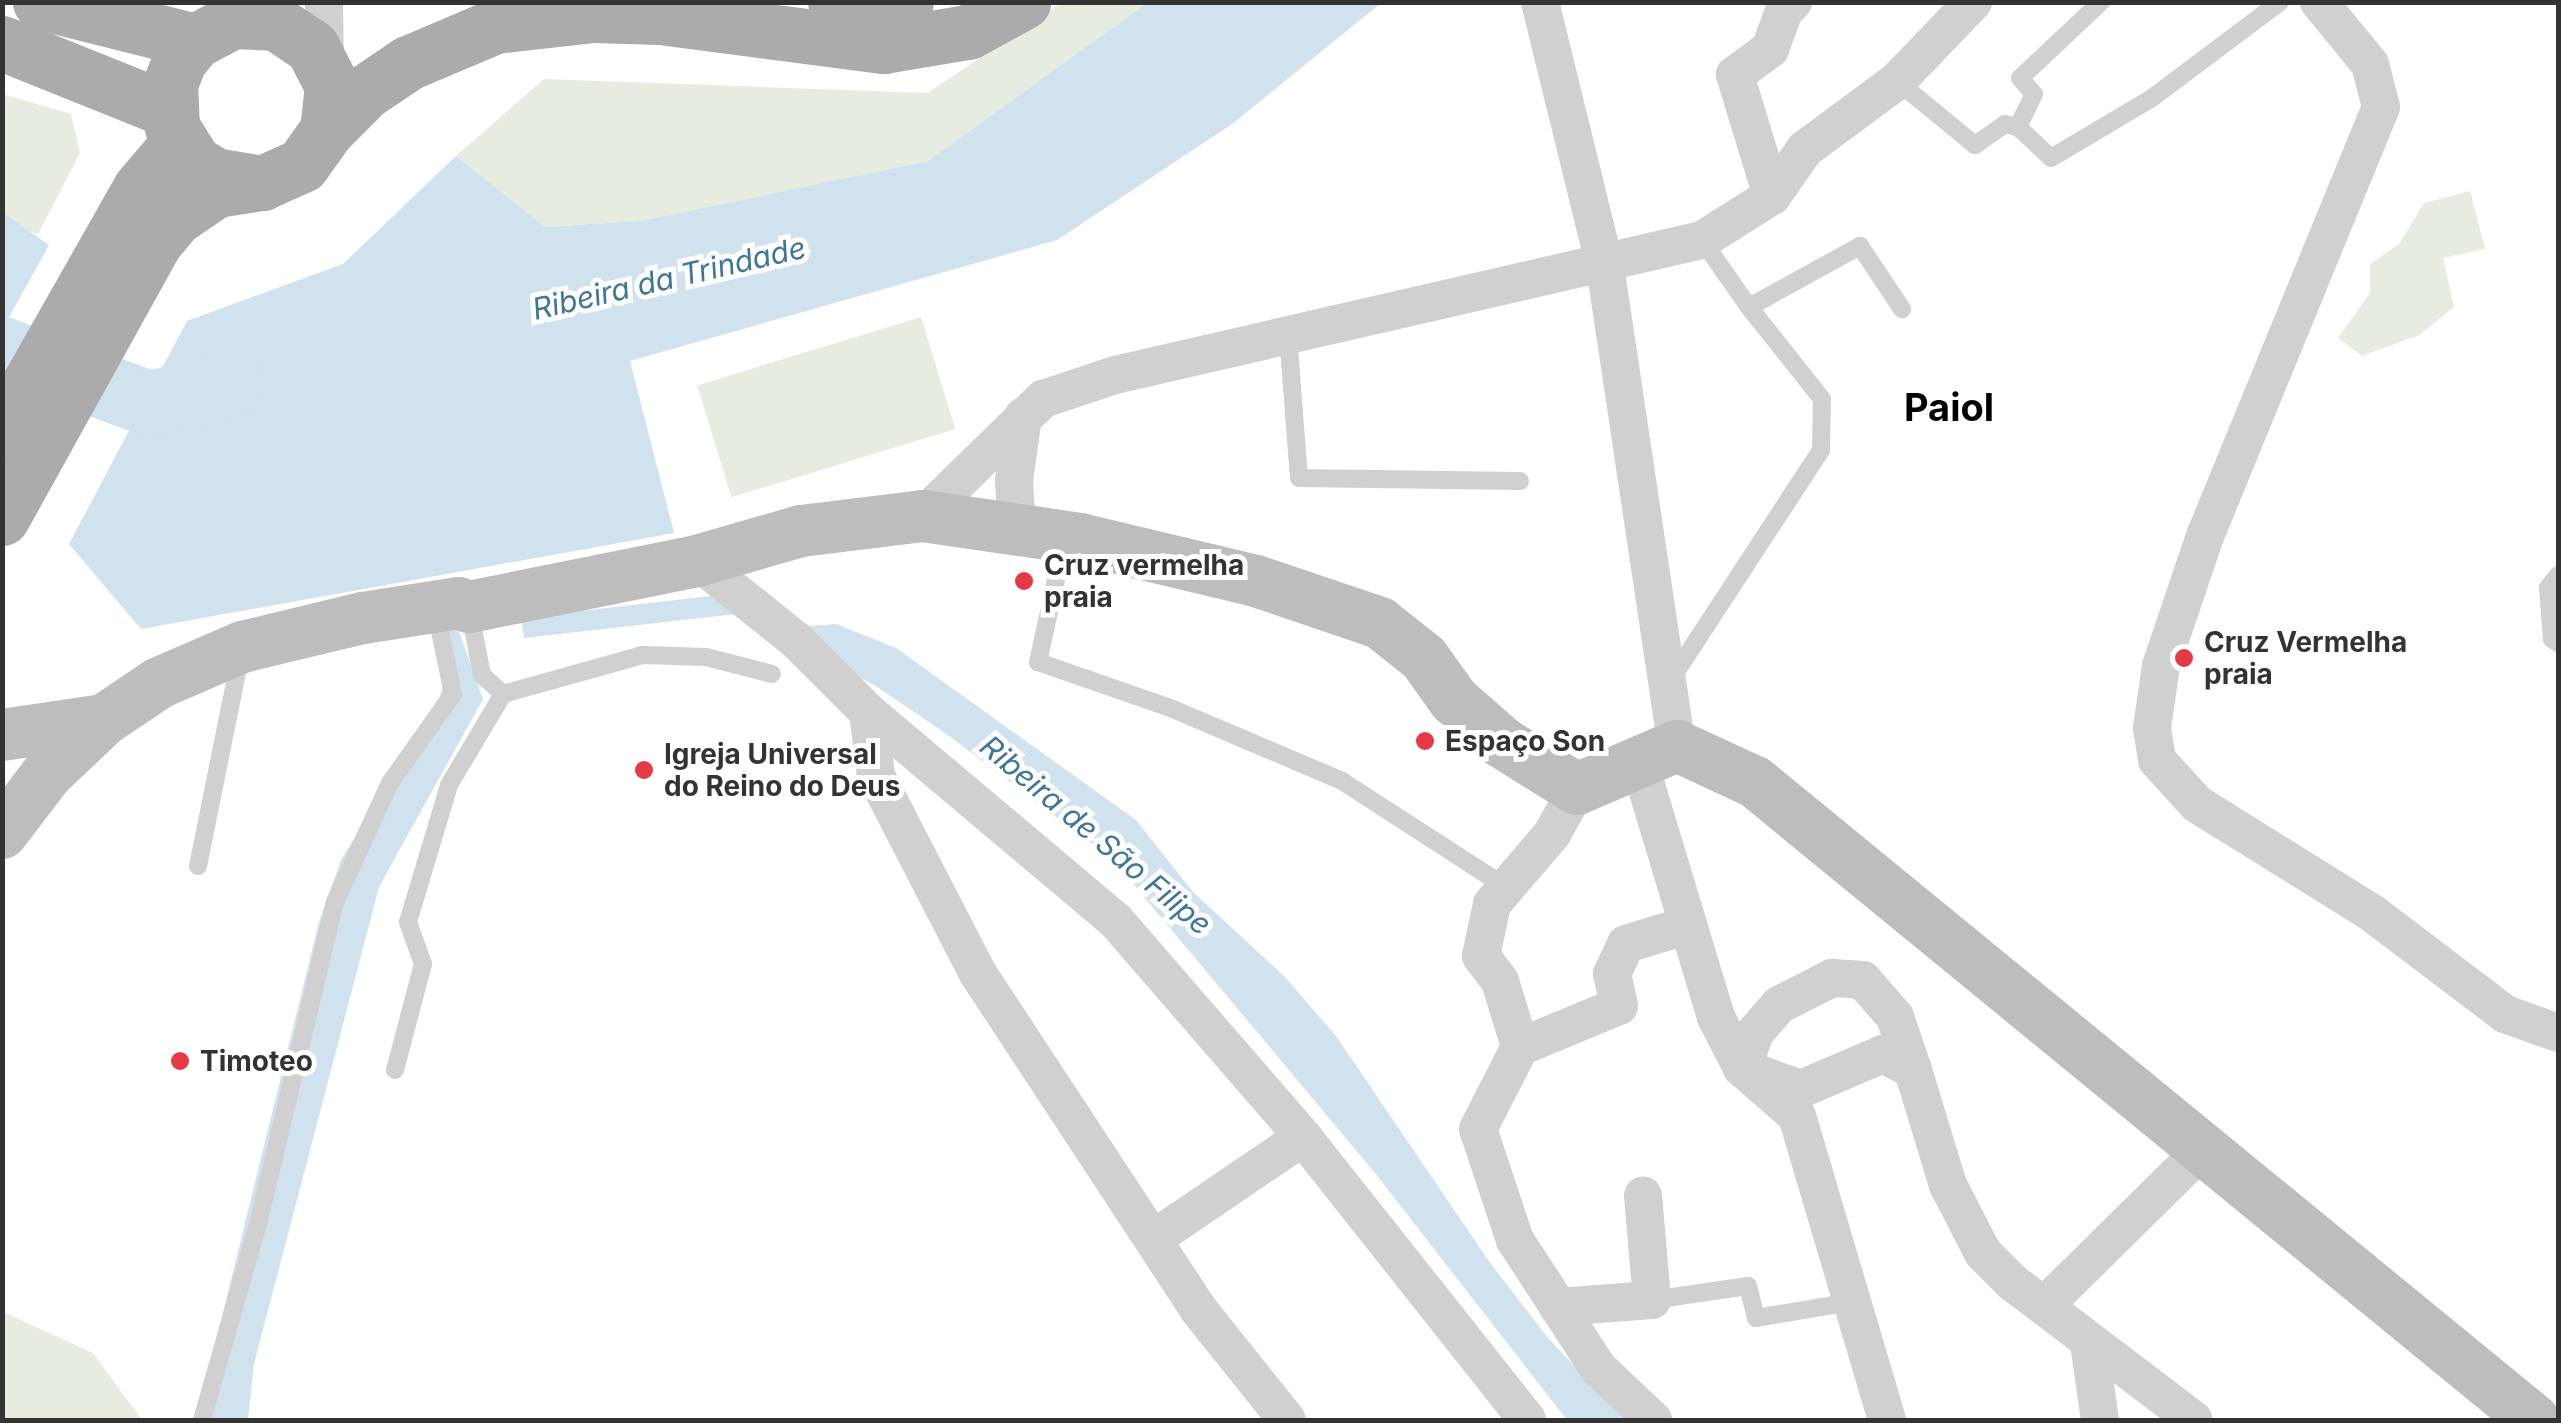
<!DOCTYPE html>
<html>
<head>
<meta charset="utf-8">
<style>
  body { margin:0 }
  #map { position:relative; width:2561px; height:1423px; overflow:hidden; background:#fff; font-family:Inter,sans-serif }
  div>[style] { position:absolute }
  .green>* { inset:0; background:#e6ecdf; transform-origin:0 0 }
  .water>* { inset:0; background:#cfe2ee }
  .river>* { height:65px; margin:-32.5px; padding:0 32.5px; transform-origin:32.5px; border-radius:32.5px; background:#cfe2ee }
  .lane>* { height:18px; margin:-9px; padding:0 9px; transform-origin:9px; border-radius:9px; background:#d0d0d0 }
  .street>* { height:38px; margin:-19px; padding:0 19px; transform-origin:19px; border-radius:19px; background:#d0d0d0 }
  .secondary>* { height:52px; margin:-26px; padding:0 26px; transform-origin:26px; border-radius:26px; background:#bdbdbd }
  .primary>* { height:55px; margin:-27.5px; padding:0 27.5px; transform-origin:27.5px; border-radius:27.5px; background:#ababab }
  .dots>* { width:28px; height:28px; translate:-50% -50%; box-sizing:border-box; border:5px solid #fff; border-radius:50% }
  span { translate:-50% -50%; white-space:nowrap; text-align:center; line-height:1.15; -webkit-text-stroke:10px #fff; paint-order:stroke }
  .poi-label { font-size:28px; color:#333; font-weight:700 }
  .left { translate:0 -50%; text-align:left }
  .water-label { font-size:30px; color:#3f7597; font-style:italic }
  .district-label { font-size:38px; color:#000; font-weight:700 }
  .frame { position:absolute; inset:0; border:5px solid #333; pointer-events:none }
</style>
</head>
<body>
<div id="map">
  <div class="green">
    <i style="clip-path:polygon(1061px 3px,1147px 3px,928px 161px,640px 221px,544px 227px,456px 156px,544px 79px,928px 93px)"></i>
    <i style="clip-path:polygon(2px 94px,71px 114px,80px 153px,38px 234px,3px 223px)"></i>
    <i style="clip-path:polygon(2470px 191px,2485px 249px,2443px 258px,2454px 307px,2419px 335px,2362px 356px,2338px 338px,2370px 293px,2370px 264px,2399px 244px,2424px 203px)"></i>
    <i style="left:921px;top:317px;width:117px;height:234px;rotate:73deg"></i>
    <i style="clip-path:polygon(3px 1312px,93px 1353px,142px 1420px,3px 1420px)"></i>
  </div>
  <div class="water">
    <i style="clip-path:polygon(1147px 3px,1381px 3px,1232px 124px,1057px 240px,630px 361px,674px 533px,141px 629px,69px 544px,187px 321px,343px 264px,456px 156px,545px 227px,640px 221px,928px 161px)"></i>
    <i style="clip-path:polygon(3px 213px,49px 245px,3px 328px)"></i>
    <i style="clip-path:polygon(728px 594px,795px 627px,836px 624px,896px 648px,1136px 820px,1193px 892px,1284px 976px,1336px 1036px,1488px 1260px,1548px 1338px,1625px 1420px,1567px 1420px,1375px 1173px,1114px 861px,948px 735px,876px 686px,736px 614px,524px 638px,521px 618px)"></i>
    <i style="clip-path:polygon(437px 598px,457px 626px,483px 699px,379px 887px,254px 1364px,248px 1420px,211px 1420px,213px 1353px,319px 922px,341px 860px,440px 696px,447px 672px)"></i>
  </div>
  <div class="river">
    <i style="left:2px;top:349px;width:157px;rotate:20.2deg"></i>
    <i style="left:149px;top:403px;width:85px;rotate:-12.9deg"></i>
  </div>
  <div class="lane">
    <i style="left:2101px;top:2px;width:111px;rotate:136.8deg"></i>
    <i style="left:2020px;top:78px;width:21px;rotate:49deg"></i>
    <i style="left:2034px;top:94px;width:37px;rotate:116deg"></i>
    <i style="left:2018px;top:127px;width:45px;rotate:43.2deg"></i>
    <i style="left:2051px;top:158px;width:117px;rotate:-30.7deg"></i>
    <i style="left:2152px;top:98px;width:160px;rotate:-36.9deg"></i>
    <i style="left:1897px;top:81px;width:101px;rotate:39.4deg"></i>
    <i style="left:1975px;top:145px;width:37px;rotate:-35deg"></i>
    <i style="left:2005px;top:124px;width:13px;rotate:13deg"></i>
    <i style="left:1702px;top:240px;width:82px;rotate:55deg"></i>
    <i style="left:1749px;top:307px;width:127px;rotate:-28.8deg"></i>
    <i style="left:1860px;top:246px;width:76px;rotate:56.3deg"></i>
    <i style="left:1288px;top:335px;width:143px;rotate:85.6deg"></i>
    <i style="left:1299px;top:478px;width:221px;rotate:0.8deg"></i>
    <i style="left:1064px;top:543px;width:122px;rotate:102.3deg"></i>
    <i style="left:1038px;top:662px;width:138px;rotate:19.1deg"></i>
    <i style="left:1168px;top:707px;width:189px;rotate:23deg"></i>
    <i style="left:1342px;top:781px;width:195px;rotate:32.9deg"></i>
    <i style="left:2558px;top:575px;width:16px;rotate:128deg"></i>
    <i style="left:2548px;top:588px;width:51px;rotate:85.5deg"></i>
    <i style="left:2552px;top:639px;width:7px;rotate:34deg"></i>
    <i style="left:470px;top:613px;width:63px;rotate:79deg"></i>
    <i style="left:482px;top:675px;width:28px;rotate:42deg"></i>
    <i style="left:503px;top:694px;width:145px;rotate:-15.6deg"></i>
    <i style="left:643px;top:655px;width:63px;rotate:1.8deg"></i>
    <i style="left:706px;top:657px;width:68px;rotate:14.4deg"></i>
    <i style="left:1670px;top:681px;width:276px;rotate:-56.8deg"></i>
    <i style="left:1821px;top:450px;width:51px;rotate:-88.9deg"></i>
    <i style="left:1822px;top:399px;width:117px;rotate:-128.4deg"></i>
    <i style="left:198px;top:866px;width:213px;rotate:-78.6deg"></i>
    <i style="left:395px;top:1070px;width:110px;rotate:-75.2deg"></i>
    <i style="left:423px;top:964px;width:45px;rotate:-109.7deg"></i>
    <i style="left:408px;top:922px;width:143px;rotate:-73.3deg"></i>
    <i style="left:449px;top:785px;width:106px;rotate:-59.3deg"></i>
    <i style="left:1652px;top:1300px;width:97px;rotate:-8.3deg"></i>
    <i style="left:1748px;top:1286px;width:33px;rotate:76deg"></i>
    <i style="left:1756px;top:1318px;width:97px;rotate:-9.5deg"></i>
    <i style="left:202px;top:1420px;width:208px;rotate:-74.1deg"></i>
    <i style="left:259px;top:1220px;width:327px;rotate:-76.6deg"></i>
    <i style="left:335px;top:902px;width:131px;rotate:-65.2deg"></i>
    <i style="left:390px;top:783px;width:109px;rotate:-54.7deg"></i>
    <i style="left:453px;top:694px;width:84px;rotate:-101.7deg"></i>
  </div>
  <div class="street">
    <i style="left:324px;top:2px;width:63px;rotate:89.1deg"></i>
    <i style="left:1540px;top:2px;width:272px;rotate:76.2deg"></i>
    <i style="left:1605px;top:266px;width:485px;rotate:81.5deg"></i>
    <i style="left:2319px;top:2px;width:80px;rotate:50.6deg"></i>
    <i style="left:2370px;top:64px;width:44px;rotate:75.7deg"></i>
    <i style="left:2381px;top:107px;width:461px;rotate:112.3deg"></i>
    <i style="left:2206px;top:533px;width:140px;rotate:108.7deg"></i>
    <i style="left:2161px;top:666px;width:63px;rotate:98.3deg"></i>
    <i style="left:2152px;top:728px;width:32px;rotate:81deg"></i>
    <i style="left:2157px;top:760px;width:59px;rotate:47.7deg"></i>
    <i style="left:2197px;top:804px;width:206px;rotate:31.9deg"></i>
    <i style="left:2372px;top:913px;width:167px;rotate:37.2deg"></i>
    <i style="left:2505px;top:1014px;width:56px;rotate:19.7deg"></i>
    <i style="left:1772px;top:196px;width:127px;rotate:-107deg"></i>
    <i style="left:1735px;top:75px;width:44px;rotate:-36.6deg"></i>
    <i style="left:1770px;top:49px;width:40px;rotate:-69.8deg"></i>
    <i style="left:1784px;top:11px;width:13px;rotate:-45deg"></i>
    <i style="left:923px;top:516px;width:168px;rotate:-44.3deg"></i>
    <i style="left:1043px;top:399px;width:76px;rotate:-18.4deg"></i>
    <i style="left:1115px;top:375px;width:602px;rotate:-12.95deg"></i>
    <i style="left:1702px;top:240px;width:83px;rotate:-32.2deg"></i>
    <i style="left:1772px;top:196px;width:57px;rotate:-54.9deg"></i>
    <i style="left:1805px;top:149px;width:114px;rotate:-36.5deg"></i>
    <i style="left:1897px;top:81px;width:110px;rotate:-46.1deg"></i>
    <i style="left:1017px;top:529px;width:49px;rotate:-93.5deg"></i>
    <i style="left:1014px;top:480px;width:64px;rotate:-81.9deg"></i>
    <i style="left:697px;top:561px;width:127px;rotate:38.6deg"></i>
    <i style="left:796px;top:640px;width:102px;rotate:45deg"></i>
    <i style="left:868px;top:712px;width:64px;rotate:82.9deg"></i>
    <i style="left:876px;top:776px;width:220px;rotate:62.7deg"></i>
    <i style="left:977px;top:972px;width:403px;rotate:56.7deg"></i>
    <i style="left:1198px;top:1309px;width:142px;rotate:51.3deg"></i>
    <i style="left:868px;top:712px;width:324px;rotate:40.1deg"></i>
    <i style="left:1116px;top:921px;width:286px;rotate:49.1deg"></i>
    <i style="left:1303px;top:1137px;width:361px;rotate:51.6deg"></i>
    <i style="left:1639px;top:762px;width:266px;rotate:73.2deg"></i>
    <i style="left:1716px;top:1017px;width:57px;rotate:63deg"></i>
    <i style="left:1742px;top:1068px;width:73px;rotate:41.1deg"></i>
    <i style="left:1797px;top:1116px;width:317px;rotate:73.5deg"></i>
    <i style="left:1577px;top:789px;width:51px;rotate:119.1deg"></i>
    <i style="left:1552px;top:834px;width:92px;rotate:130.6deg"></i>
    <i style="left:1492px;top:904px;width:53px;rotate:101.9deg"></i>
    <i style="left:1481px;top:956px;width:31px;rotate:53deg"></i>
    <i style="left:1500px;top:981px;width:69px;rotate:73.1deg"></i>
    <i style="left:1520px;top:1047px;width:92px;rotate:117.1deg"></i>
    <i style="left:1478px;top:1129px;width:117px;rotate:71.6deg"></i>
    <i style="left:1515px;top:1240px;width:153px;rotate:57deg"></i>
    <i style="left:1598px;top:1368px;width:76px;rotate:43.4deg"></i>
    <i style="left:1520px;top:1047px;width:107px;rotate:-22.5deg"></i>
    <i style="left:1619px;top:1006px;width:33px;rotate:-102deg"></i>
    <i style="left:1612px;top:974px;width:33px;rotate:-65deg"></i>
    <i style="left:1626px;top:944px;width:65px;rotate:-17deg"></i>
    <i style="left:1913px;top:1070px;width:56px;rotate:-108.8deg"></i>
    <i style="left:1895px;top:1017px;width:49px;rotate:-130.9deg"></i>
    <i style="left:1863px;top:980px;width:31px;rotate:-176deg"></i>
    <i style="left:1832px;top:978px;width:59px;rotate:153deg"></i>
    <i style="left:1779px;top:1005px;width:37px;rotate:131deg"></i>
    <i style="left:1755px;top:1033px;width:37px;rotate:110deg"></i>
    <i style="left:1742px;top:1068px;width:63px;rotate:19.6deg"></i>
    <i style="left:1801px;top:1089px;width:89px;rotate:-23.1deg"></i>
    <i style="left:1883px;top:1054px;width:34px;rotate:28deg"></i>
    <i style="left:1913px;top:1070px;width:120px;rotate:73.1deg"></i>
    <i style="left:1948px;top:1185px;width:76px;rotate:62.8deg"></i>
    <i style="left:1983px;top:1253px;width:41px;rotate:45deg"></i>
    <i style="left:2012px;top:1282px;width:228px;rotate:37.2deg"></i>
    <i style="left:1153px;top:1239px;width:181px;rotate:-34.2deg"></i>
    <i style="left:2044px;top:1306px;width:221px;rotate:-44.6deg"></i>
    <i style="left:1558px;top:1307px;width:94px;rotate:-4.3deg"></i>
    <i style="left:1652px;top:1300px;width:105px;rotate:-94.9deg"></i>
    <i style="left:2089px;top:1343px;width:78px;rotate:81.9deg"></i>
  </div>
  <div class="secondary">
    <i style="left:2px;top:735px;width:103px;rotate:-8.4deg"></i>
    <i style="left:2px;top:833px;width:74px;rotate:-52.7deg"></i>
    <i style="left:47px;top:774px;width:79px;rotate:-43.5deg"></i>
    <i style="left:104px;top:720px;width:66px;rotate:-33.9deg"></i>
    <i style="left:159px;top:683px;width:90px;rotate:-23.4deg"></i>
    <i style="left:242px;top:647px;width:124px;rotate:-13.5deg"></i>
    <i style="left:363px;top:618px;width:97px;rotate:-8.9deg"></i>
    <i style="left:459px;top:603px;width:11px;rotate:22deg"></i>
    <i style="left:469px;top:607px;width:233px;rotate:-11.4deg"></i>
    <i style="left:697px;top:561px;width:108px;rotate:-16.1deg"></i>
    <i style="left:801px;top:531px;width:123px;rotate:-7deg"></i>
    <i style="left:923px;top:516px;width:159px;rotate:8.3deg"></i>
    <i style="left:1080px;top:539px;width:181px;rotate:13.4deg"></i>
    <i style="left:1256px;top:581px;width:131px;rotate:18.7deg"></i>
    <i style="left:1380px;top:623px;width:56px;rotate:38.5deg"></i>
    <i style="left:1424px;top:658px;width:52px;rotate:54.5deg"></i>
    <i style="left:1454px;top:700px;width:65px;rotate:41.3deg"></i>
    <i style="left:1503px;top:743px;width:87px;rotate:31.9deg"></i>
    <i style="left:1577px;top:789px;width:109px;rotate:-23.3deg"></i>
    <i style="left:1677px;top:746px;width:86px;rotate:24.8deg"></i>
    <i style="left:1755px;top:782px;width:1007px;rotate:39.32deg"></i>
  </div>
  <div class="primary">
    <i style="left:40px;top:2px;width:160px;rotate:14.1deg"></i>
    <i style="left:835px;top:2px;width:71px"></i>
    <i style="left:2px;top:43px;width:180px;rotate:21.9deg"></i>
    <i style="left:327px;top:130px;width:54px;rotate:-45deg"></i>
    <i style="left:365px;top:92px;width:52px;rotate:-34deg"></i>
    <i style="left:408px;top:63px;width:95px;rotate:-23deg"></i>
    <i style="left:495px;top:26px;width:99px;rotate:-6.4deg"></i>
    <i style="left:593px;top:15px;width:67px;rotate:1.7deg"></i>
    <i style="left:660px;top:17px;width:226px;rotate:7.4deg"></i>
    <i style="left:884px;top:46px;width:85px;rotate:-9.5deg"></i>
    <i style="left:968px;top:32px;width:63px;rotate:-28.6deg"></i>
    <i style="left:2px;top:431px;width:279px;rotate:-60.4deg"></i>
    <i style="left:140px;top:188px;width:60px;rotate:-49.7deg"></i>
    <i style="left:2px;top:518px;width:316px;rotate:-61deg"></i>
    <i style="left:155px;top:242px;width:31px;rotate:-50deg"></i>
    <i style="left:175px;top:218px;width:50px;rotate:-34.3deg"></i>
    <i style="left:216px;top:190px;width:47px;rotate:-8.7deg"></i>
    <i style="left:262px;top:183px;width:44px;rotate:-24.2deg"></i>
    <i style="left:302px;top:165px;width:43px;rotate:-54.5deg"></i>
    <i style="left:327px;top:130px;width:44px;rotate:-83.5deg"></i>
    <i style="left:332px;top:86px;width:44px;rotate:-117.1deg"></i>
    <i style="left:312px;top:47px;width:43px;rotate:-146.3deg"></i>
    <i style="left:276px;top:23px;width:43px;rotate:-177.3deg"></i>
    <i style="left:233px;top:21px;width:43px;rotate:152.2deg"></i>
    <i style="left:195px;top:41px;width:26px;rotate:129deg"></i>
    <i style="left:179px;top:61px;width:25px;rotate:111deg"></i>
    <i style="left:170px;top:84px;width:43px;rotate:87.3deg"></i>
    <i style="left:172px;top:127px;width:41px;rotate:57.8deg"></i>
    <i style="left:194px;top:162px;width:25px;rotate:32deg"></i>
    <i style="left:215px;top:175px;width:48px;rotate:9.7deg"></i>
  </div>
  <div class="dots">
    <i style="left:1024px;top:581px;background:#e63946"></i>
    <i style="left:2184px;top:658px;background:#e63946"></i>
    <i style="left:1425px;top:741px;background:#e63946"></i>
    <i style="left:644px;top:770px;background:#e63946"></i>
    <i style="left:180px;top:1061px;background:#e63946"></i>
  </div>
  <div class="poi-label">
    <span class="left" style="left:1044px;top:581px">Cruz vermelha<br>praia</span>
    <span class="left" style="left:2204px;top:658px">Cruz Vermelha<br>praia</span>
    <span class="left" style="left:1445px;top:741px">Espaço Son</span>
    <span class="left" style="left:664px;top:770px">Igreja Universal<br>do Reino do Deus</span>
    <span class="left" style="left:200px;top:1061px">Timoteo</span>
  </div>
  <div class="water-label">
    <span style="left:669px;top:278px;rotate:-13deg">Ribeira da Trindade</span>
    <span style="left:1096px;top:835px;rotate:40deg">Ribeira de São Filipe</span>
  </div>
  <div class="district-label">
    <span style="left:1949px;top:408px">Paiol</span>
  </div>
  <div class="frame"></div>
</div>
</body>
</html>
